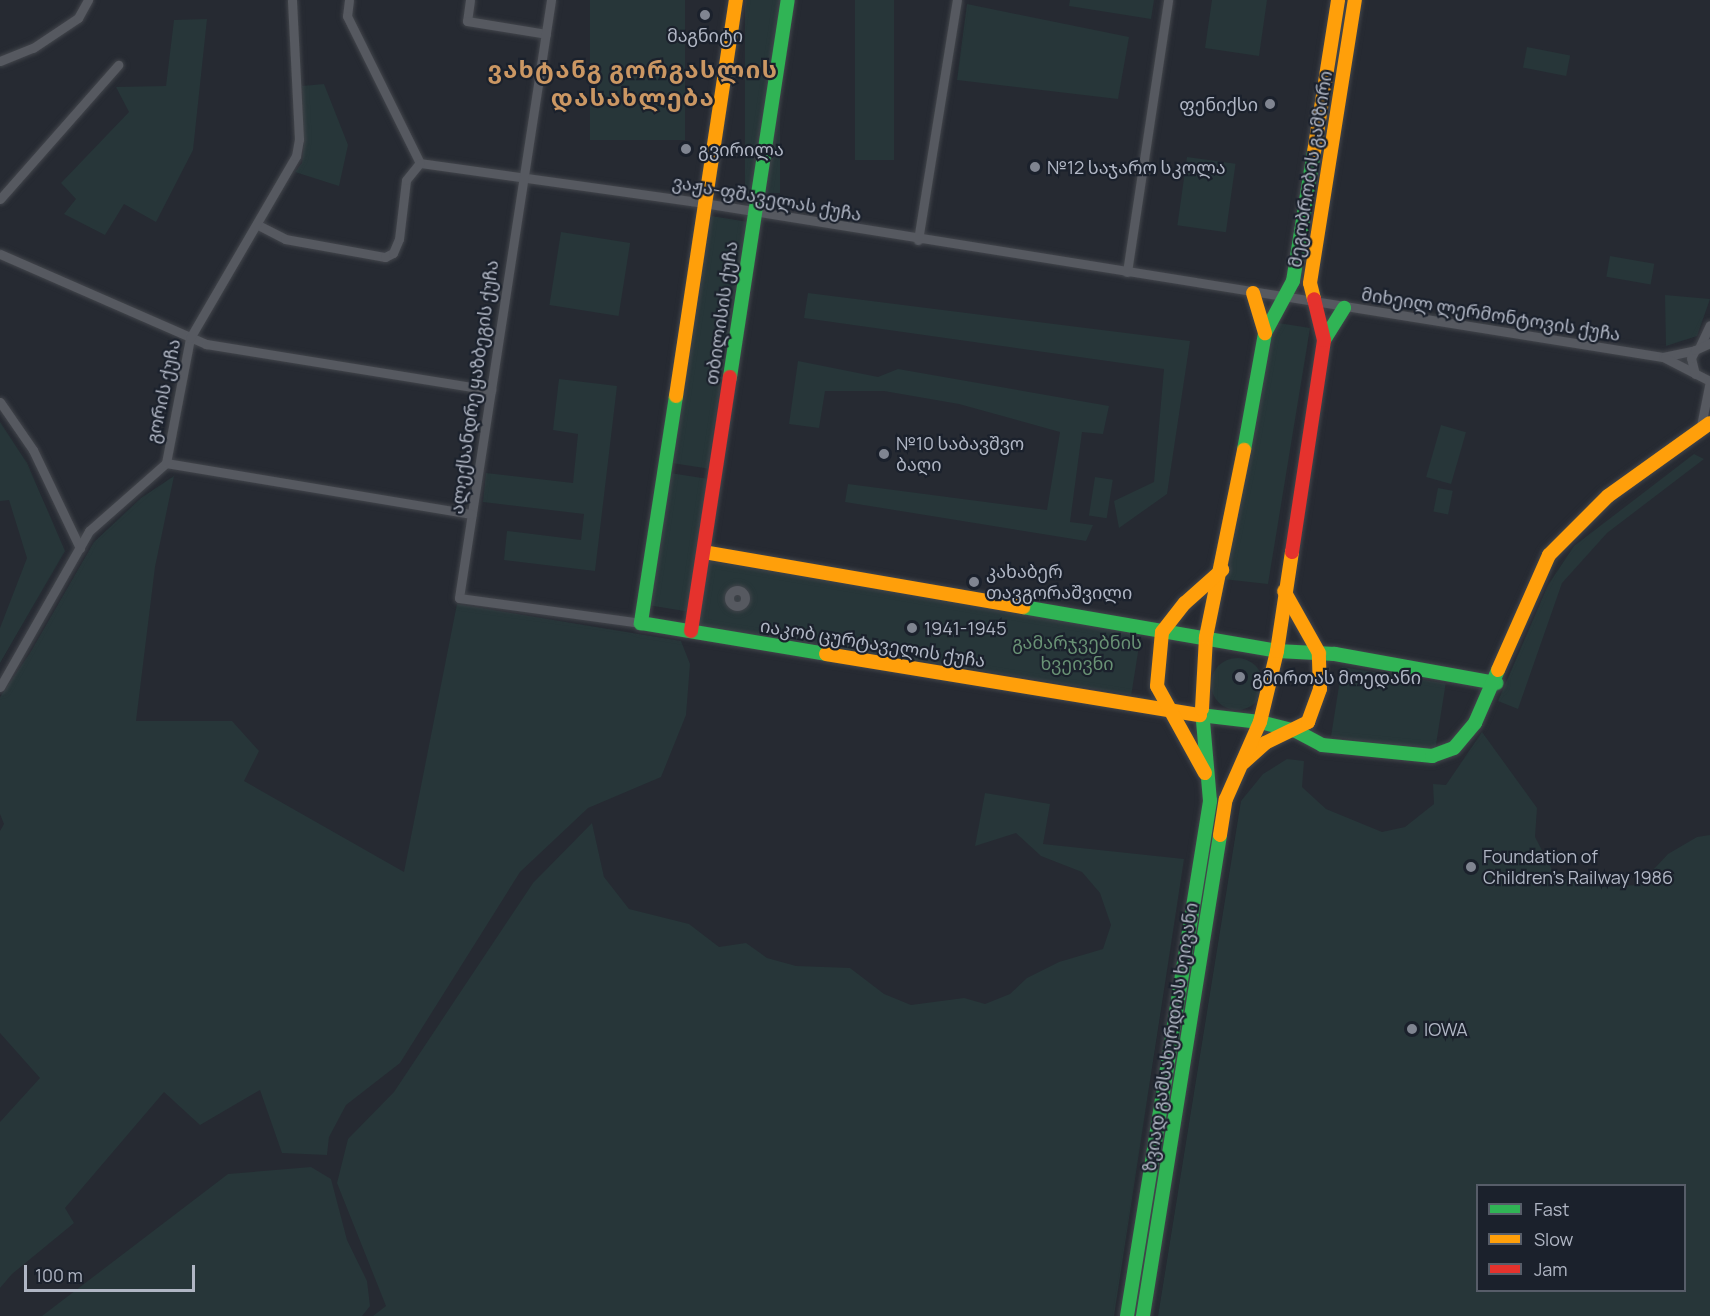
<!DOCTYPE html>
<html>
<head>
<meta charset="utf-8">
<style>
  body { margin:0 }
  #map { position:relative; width:1710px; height:1316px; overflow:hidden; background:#262a32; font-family:Manrope,"Noto Sans Georgian",sans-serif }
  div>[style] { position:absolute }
  .green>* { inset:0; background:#273639; transform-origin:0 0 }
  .round { border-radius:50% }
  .roads { filter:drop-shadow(0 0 2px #42454b) drop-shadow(0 0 2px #42454b) }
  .street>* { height:9px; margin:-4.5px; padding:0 4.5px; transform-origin:4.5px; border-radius:4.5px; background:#565960 }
  .street>.ring { margin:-4.5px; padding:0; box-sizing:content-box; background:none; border:9px solid #565960; border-radius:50% }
  .fast>* { height:14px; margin:-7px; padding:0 7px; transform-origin:7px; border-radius:7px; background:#30b455 }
  .slow>* { height:14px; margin:-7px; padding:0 7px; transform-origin:7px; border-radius:7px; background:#ff9f0a }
  .jam>* { height:14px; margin:-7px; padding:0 7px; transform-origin:7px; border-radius:7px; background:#e5322d }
  .dots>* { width:16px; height:16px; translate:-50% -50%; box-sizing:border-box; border:3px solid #1b212c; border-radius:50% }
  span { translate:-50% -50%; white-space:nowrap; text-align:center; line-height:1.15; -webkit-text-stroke:4.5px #1b212c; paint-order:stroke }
  .poi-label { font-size:18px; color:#b0b6c4 }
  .right { translate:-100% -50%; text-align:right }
  .left { translate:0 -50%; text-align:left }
  .street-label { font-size:18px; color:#b0b6c4 }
  .park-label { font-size:18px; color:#699275 }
  .district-label { font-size:24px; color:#cb9763; font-weight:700; letter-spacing:1.5px }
  .legend { position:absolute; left:1476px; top:1184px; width:210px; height:108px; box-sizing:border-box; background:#1b212c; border:2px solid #575d69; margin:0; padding:8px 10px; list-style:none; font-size:18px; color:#b0b6c4 }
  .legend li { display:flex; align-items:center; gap:12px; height:30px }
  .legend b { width:30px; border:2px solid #575d69 }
  .scale { position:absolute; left:24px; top:1265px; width:171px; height:27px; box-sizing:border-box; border:3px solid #b0b6c4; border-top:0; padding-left:8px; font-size:18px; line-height:21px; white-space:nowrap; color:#b0b6c4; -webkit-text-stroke:4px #1b212c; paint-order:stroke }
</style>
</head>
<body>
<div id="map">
  <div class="green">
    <i style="left:590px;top:0;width:95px;height:140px"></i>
    <i style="left:745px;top:0;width:35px;height:193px"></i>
    <i style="left:855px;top:0;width:39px;height:160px"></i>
    <i style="clip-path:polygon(1070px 0,1154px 0,1151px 19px,1069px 6px)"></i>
    <i style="clip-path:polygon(1212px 0,1267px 0,1259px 56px,1205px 48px)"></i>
    <i style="clip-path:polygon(967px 4px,1129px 37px,1118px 99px,957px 80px)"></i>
    <i style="clip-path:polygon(207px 19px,193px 150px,156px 222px,124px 204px,105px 235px,64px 214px,76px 199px,61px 183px,129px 112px,116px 87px,166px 86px,174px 20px)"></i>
    <i style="left:1527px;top:47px;width:44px;height:21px;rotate:11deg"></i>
    <i style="clip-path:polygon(324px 84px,348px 145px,339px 186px,295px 172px,302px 163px,304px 143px,302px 86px)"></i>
    <i style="left:1187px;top:157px;width:49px;height:69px;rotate:8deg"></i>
    <i style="left:711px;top:216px;width:36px;height:250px;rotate:9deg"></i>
    <i style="left:561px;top:232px;width:70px;height:74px;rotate:9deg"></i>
    <i style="left:1610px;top:256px;width:45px;height:21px;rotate:10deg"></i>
    <i style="clip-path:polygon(808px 293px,1190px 341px,1167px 494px,1119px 528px,1114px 501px,1154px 482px,1164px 369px,804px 318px)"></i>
    <i style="clip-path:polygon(1665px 295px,1710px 299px,1697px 336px,1666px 346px)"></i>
    <i style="clip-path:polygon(1272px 322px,1310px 328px,1268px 584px,1223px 579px)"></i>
    <i style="clip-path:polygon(798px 361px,878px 377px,898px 369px,1109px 406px,1103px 434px,1082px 432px,1070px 522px,1093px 525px,1086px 541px,845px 502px,848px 484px,1047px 510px,1060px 432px,959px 404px,884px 391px,825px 391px,819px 428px,789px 424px)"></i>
    <i style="clip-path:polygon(559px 379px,617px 386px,595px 571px,504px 560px,507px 531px,581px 540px,584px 514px,483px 502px,486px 473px,573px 483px,578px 434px,553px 430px)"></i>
    <i style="clip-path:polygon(0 422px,27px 463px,65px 551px,0 663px,0 628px,27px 558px,9px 500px,0 501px)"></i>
    <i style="left:1441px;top:425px;width:26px;height:54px;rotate:16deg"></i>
    <i style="clip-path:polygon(1694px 454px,1704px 459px,1607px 533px,1562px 583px,1518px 709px,1498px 701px,1548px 585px,1574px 546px)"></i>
    <i style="left:670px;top:473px;width:39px;height:134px;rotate:9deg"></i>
    <i style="clip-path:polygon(174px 476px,155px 567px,136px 721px,232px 721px,259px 751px,244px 781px,404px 872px,457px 604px,681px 641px,690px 664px,686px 715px,661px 777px,588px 808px,520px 872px,400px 1063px,346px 1105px,329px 1137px,327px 1155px,282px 1153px,260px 1090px,200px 1125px,164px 1092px,65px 1208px,74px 1223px,12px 1274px,0 1288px,0 1122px,40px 1078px,0 1033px,0 831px,4px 824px,0 814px,0 697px,30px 653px,94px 542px,141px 498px)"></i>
    <i style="left:1095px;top:477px;width:18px;height:39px;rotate:9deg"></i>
    <i style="left:1438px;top:488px;width:15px;height:24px;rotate:11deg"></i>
    <i style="left:709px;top:561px;width:438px;height:66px;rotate:9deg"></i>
    <i class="round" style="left:1211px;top:658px;width:52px;height:52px"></i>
    <i style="left:1342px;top:667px;width:105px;height:70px;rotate:9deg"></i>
    <i style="clip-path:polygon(evenodd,1482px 732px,1537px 808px,1535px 837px,1556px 877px,1604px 887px,1639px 885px,1668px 854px,1697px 837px,1710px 835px,1710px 1316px,1158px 1316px,1241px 801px,1263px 774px,1287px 759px,1304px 761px,1302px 787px,1326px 809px,1382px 832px,1405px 827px,1434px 804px,1433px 784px,1446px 785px,1482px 732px,1478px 1186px,1684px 1186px,1684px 1290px,1478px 1290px,1478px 1186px)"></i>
    <i style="clip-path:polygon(985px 793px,1050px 804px,1043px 844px,1184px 859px,1114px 1316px,373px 1316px,386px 1306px,337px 1183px,348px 1139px,394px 1092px,533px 883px,592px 823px,604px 877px,629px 909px,689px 924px,719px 947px,746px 943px,767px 958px,796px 966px,850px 968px,884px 994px,911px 1005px,964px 998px,985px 1004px,1010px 994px,1027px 978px,1059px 962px,1103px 949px,1111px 925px,1100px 893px,1082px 872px,1041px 856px,1016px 833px,975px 846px)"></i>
    <i style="clip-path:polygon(311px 1167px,331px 1179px,347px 1240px,367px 1281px,370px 1306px,362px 1316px,42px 1316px,228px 1174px)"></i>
  </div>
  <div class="roads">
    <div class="street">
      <i style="left:349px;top:0;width:16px;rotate:97deg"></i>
      <i style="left:347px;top:16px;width:164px;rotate:63.6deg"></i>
      <i style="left:420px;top:163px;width:274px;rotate:8deg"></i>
      <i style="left:691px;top:201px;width:984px;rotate:9.12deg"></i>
      <i style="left:1663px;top:357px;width:33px;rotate:-12deg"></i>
      <i style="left:470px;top:0;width:21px;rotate:98deg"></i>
      <i style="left:467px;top:21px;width:80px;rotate:9.3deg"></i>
      <i style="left:551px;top:0;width:605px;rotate:98.75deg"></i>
      <i style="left:459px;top:598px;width:184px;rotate:7.8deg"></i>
      <i style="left:0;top:61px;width:35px;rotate:-22deg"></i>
      <i style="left:33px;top:48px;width:54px;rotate:-33.7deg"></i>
      <i style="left:78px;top:18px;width:21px;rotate:-61deg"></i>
      <i style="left:0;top:199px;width:179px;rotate:-48.6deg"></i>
      <i style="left:258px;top:225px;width:30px;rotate:27deg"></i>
      <i style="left:285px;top:239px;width:102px;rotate:10.2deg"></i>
      <i style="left:385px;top:257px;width:9px;rotate:-27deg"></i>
      <i style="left:393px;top:253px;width:15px;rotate:-67deg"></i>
      <i style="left:399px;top:239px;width:59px;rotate:-83.2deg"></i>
      <i style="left:406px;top:180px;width:22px;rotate:-51deg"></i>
      <i style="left:918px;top:240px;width:243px;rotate:-80.8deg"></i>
      <i style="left:0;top:254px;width:225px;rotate:23.6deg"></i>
      <i style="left:206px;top:344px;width:289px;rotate:9.2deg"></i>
      <i style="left:1127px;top:272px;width:275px;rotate:-81.4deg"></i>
      <i style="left:1700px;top:346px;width:23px;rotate:-65deg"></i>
      <i style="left:1665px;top:358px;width:51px;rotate:27.1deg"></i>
      <i style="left:1695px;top:374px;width:16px;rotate:-104deg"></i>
      <i style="left:1691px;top:358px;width:9px;rotate:-63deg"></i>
      <i style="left:1695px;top:350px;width:17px;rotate:-25deg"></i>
      <i style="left:0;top:402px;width:58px;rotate:55.5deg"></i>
      <i style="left:33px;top:450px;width:109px;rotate:64.4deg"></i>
      <i style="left:1700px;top:431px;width:51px;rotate:-78.7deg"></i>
      <i style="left:166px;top:463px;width:310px;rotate:9.5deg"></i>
      <i class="ring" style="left:729px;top:590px;width:7px;height:7px"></i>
      <i style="left:0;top:687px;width:180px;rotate:-60.3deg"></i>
      <i style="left:89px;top:531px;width:103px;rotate:-41.4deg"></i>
      <i style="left:166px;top:463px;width:127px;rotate:-79.1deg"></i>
      <i style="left:190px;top:338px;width:211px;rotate:-59.8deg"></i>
      <i style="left:296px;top:156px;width:17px;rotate:-80deg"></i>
      <i style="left:299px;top:139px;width:139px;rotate:-92.9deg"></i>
    </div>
    <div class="fast">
      <i style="left:1324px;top:340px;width:38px;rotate:-58deg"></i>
      <i style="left:730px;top:377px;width:381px;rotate:-81.3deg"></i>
      <i style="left:676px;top:396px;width:230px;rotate:98.8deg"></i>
      <i style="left:641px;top:623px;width:188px;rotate:9.5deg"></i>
      <i style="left:1244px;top:450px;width:119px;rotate:-79.8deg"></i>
      <i style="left:1265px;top:333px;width:59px;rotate:-61.7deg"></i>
      <i style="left:1293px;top:281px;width:131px;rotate:-80.8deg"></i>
      <i style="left:1023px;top:607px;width:258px;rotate:9.8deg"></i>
      <i style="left:1277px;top:651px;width:58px;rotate:3deg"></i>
      <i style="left:1335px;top:654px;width:164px;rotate:10.2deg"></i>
      <i style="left:1200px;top:715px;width:60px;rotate:6.7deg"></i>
      <i style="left:1260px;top:722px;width:37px;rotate:14deg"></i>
      <i style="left:1296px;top:731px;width:30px;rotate:28deg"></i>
      <i style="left:1322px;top:745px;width:111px;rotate:5.7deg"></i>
      <i style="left:1432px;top:756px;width:23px;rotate:-20deg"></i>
      <i style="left:1454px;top:748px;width:33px;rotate:-50deg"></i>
      <i style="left:1475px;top:723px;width:58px;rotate:-66.5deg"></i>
      <i style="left:1127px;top:1316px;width:522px;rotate:-80.84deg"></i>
      <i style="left:1210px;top:801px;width:92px;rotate:-95deg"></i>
      <i style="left:1143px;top:1316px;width:487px;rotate:-80.9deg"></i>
    </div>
    <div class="slow">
      <i style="left:1314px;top:152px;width:154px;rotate:-81deg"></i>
      <i style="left:1253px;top:293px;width:42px;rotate:73.3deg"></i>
      <i style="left:1314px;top:299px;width:16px;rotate:-104deg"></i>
      <i style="left:1310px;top:283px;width:287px;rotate:-81deg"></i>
      <i style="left:676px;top:396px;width:401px;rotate:-81.4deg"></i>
      <i style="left:704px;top:552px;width:324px;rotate:9.8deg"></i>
      <i style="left:826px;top:654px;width:379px;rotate:9.3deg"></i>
      <i style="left:1498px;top:670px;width:126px;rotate:-66.1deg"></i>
      <i style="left:1549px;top:555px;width:83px;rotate:-45deg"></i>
      <i style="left:1608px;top:496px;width:125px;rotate:-35.6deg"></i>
      <i style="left:1202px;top:709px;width:72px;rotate:-86.8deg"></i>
      <i style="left:1206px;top:637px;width:191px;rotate:-78.5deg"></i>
      <i style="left:1243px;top:763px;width:30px;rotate:-42deg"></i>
      <i style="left:1265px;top:743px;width:48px;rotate:-26deg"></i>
      <i style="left:1308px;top:722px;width:35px;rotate:-70deg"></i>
      <i style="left:1320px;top:689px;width:36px;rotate:-92deg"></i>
      <i style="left:1319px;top:653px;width:71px;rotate:-119.4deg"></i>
      <i style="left:1205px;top:773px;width:99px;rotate:-118.9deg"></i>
      <i style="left:1157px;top:686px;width:54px;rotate:-84.7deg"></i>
      <i style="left:1162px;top:632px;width:37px;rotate:-52deg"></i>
      <i style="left:1185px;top:603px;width:50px;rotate:-41.7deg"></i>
      <i style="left:1220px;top:835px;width:36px;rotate:-81deg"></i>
      <i style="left:1226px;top:799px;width:84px;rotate:-66.2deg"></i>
      <i style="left:1260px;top:722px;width:73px;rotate:-76.5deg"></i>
      <i style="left:1277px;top:651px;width:100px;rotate:-81.4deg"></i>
    </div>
    <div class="jam">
      <i style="left:1292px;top:552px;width:214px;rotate:-81.4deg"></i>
      <i style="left:1324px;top:340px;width:42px;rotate:-103.7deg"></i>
      <i style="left:691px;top:631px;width:257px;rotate:-81.3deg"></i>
    </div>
  </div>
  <div class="dots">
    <i style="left:705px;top:15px;background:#808591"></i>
    <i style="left:1270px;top:104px;background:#808591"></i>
    <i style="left:686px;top:149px;background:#808591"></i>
    <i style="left:1035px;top:167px;background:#808591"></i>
    <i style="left:884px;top:454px;background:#808591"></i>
    <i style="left:974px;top:582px;background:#808591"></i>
    <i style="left:912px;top:628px;background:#808591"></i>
    <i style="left:1240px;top:677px;background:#808591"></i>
    <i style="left:1471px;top:867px;background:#808591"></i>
    <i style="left:1412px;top:1029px;background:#808591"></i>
  </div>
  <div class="poi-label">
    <span style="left:705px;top:35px">მაგნიტი</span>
    <span class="right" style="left:1258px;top:104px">ფენიქსი</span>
    <span class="left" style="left:698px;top:149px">გვირილა</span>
    <span class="left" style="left:1047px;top:167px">№12 საჯარო სკოლა</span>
    <span class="left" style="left:896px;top:454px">№10 საბავშვო<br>ბაღი</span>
    <span class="left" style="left:986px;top:582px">კახაბერ<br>თავგორაშვილი</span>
    <span class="left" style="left:924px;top:628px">1941-1945</span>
    <span class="left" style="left:1252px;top:677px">გმირთას მოედანი</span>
    <span class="left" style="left:1483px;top:867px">Foundation of<br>Children's Railway 1986</span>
    <span class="left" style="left:1424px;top:1029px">IOWA</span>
  </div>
  <div class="street-label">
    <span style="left:1310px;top:169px;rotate:-81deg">მეგობრობის გამზირი</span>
    <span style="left:767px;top:198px;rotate:10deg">ვაჟა-ფშაველას ქუჩა</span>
    <span style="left:721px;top:313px;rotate:-82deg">თბილისის ქუჩა</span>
    <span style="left:1491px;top:314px;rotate:9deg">მიხეილ ლერმონტოვის ქუჩა</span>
    <span style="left:474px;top:387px;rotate:-82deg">ალექსანდრე ყაზბეგის ქუჩა</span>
    <span style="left:163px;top:391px;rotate:-78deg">გორის ქუჩა</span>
    <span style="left:873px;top:643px;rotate:9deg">იაკობ ცურტაველის ქუჩა</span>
    <span style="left:1170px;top:1037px;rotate:-81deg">ზვიად გამსახურდიას ხეივანი</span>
  </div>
  <div class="park-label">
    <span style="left:1077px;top:653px">გამარჯვებნის<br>ხვეივნი</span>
  </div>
  <div class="district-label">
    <span style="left:633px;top:83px">ვახტანგ გორგასლის<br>დასახლება</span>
  </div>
  <ul class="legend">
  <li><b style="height:8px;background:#30b455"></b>Fast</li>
  <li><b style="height:8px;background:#ff9f0a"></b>Slow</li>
  <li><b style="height:8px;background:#e5322d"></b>Jam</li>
  </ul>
  <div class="scale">100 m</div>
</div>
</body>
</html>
